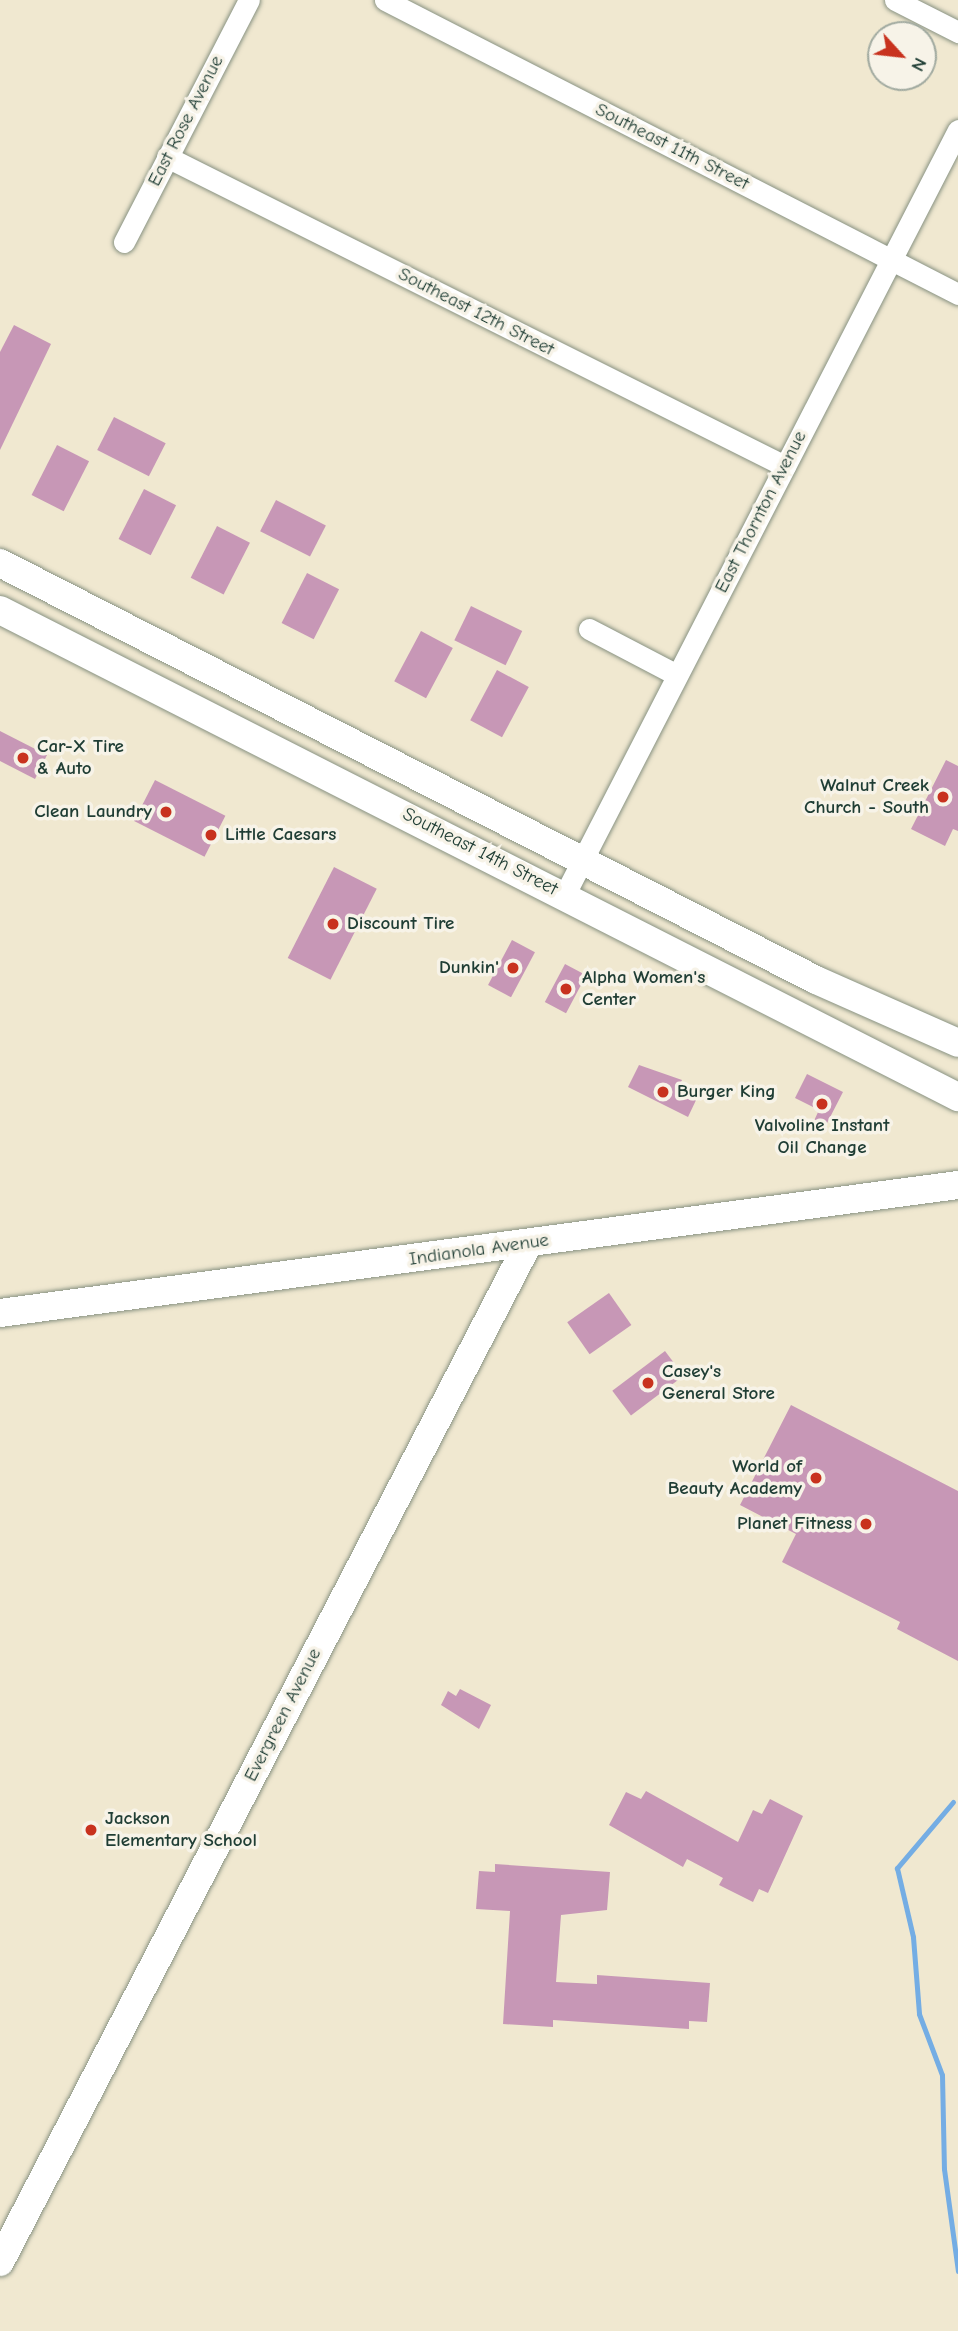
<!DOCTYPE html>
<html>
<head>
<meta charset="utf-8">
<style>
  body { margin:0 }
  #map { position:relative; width:958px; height:2331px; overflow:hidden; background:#f0e8d0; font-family:"Comic Neue",sans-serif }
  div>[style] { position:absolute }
  .stream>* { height:5px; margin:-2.5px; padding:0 2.5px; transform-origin:2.5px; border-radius:2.5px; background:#74ade4 }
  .building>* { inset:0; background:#c797b6; transform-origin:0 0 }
  .roads { filter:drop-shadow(0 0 2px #889282) drop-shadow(0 0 2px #889282) }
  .minor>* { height:21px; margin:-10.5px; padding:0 10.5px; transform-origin:10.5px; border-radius:10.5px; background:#fff }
  .major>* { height:28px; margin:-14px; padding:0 14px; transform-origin:14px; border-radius:14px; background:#fff }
  .dots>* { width:19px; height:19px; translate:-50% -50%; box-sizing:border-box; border:4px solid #f7f3e8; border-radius:50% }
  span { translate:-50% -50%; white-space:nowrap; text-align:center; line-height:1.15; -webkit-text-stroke:7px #f7f3e8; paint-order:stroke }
  .street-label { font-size:19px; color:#1f3d34 }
  .poi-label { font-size:19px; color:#1f3d34; font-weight:700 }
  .left { translate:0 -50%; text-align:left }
  .right { translate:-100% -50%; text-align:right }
  .north { position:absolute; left:867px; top:21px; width:70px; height:70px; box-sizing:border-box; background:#f7f3e8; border:2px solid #a1aaa0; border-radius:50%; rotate:117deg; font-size:19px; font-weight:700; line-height:28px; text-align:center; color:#1f3d34 }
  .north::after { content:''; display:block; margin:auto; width:24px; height:32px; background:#c8321e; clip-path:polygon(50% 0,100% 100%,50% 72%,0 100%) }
</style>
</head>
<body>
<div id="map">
  <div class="stream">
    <i style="left:953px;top:1802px;width:87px;rotate:130.3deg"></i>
    <i style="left:897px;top:1868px;width:71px;rotate:76.9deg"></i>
    <i style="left:913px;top:1937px;width:77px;rotate:85.5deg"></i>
    <i style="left:919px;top:2014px;width:65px;rotate:69.3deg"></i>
    <i style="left:942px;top:2075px;width:94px;rotate:88.8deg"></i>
    <i style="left:944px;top:2169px;width:103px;rotate:82.2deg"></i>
  </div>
  <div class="building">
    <i style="clip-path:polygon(14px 325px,51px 344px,0 450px,0 352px)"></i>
    <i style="left:114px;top:417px;width:58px;height:37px;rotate:27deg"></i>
    <i style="left:57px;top:445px;width:36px;height:56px;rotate:27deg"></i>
    <i style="left:144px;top:489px;width:36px;height:56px;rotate:27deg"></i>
    <i style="left:276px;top:500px;width:56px;height:35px;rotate:27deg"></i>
    <i style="left:217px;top:526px;width:37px;height:58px;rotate:27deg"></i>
    <i style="left:307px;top:573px;width:36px;height:56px;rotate:27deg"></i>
    <i style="left:471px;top:606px;width:57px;height:38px;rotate:26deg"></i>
    <i style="left:421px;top:631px;width:36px;height:57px;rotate:28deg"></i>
    <i style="left:497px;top:670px;width:36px;height:57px;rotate:28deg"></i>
    <i style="clip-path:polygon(0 731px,47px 755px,35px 779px,0 761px)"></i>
    <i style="clip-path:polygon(946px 760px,958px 766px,958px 831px,953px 829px,945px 846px,911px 829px)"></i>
    <i style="left:155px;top:780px;width:79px;height:46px;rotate:27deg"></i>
    <i style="left:334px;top:867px;width:48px;height:102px;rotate:27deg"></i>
    <i style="left:512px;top:940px;width:26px;height:51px;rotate:28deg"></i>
    <i style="left:565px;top:964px;width:24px;height:43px;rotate:28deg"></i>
    <i style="clip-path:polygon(639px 1065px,682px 1080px,679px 1086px,698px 1096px,688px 1117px,628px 1087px)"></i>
    <i style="clip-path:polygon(807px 1074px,843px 1092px,824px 1129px,813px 1123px,819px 1110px,795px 1098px)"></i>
    <i style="left:609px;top:1293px;width:39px;height:51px;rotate:55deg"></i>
    <i style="left:665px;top:1351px;width:31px;height:66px;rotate:53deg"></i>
    <i style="clip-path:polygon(791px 1405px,958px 1491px,958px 1661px,897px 1629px,900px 1622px,782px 1562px,796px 1534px,740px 1505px)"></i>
    <i style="clip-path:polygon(460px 1689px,491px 1705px,479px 1729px,441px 1705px,448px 1691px,456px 1696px)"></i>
    <i style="clip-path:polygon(646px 1791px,738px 1842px,753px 1810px,762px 1814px,770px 1799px,803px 1816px,768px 1893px,759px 1889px,753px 1902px,719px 1885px,723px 1878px,687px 1859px,683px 1867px,609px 1825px,626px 1792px,641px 1799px)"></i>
    <i style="clip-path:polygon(495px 1864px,610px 1872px,607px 1910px,561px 1915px,556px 1982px,597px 1984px,597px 1975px,710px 1983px,707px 2022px,689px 2021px,689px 2029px,553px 2020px,553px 2027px,503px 2024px,510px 1911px,476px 1909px,479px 1871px,495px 1872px)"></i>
  </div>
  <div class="roads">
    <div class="minor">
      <i style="left:385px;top:0;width:644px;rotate:27.16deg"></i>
      <i style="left:895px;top:0;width:71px;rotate:26.9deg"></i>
      <i style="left:167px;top:157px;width:691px;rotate:26.57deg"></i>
      <i style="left:124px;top:242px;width:272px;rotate:-62.7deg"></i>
      <i style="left:589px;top:629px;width:99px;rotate:27.6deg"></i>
      <i style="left:565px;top:894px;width:859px;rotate:-62.78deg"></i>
    </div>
    <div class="major">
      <i style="left:0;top:563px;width:916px;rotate:27.07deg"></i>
      <i style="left:816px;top:980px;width:155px;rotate:23.9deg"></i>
      <i style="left:0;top:610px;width:1075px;rotate:26.95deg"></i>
      <i style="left:0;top:1313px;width:967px;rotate:-7.61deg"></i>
      <i style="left:0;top:2262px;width:1147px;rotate:-62.59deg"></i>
    </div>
  </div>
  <div class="dots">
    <i style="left:23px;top:758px;background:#c8321e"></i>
    <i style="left:943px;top:797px;background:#c8321e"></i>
    <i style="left:166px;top:812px;background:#c8321e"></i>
    <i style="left:211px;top:835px;background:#c8321e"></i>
    <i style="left:333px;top:924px;background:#c8321e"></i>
    <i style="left:513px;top:968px;background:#c8321e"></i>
    <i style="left:566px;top:989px;background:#c8321e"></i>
    <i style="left:663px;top:1092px;background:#c8321e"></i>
    <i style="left:822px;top:1104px;background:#c8321e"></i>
    <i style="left:648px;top:1383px;background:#c8321e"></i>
    <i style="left:816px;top:1478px;background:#c8321e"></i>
    <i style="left:866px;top:1524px;background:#c8321e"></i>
    <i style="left:91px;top:1830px;background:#c8321e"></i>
  </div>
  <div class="street-label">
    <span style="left:186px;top:121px;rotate:-63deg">East Rose Avenue</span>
    <span style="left:672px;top:147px;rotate:27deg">Southeast 11th Street</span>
    <span style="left:476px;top:312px;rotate:27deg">Southeast 12th Street</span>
    <span style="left:761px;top:512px;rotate:-63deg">East Thornton Avenue</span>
    <span style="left:480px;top:852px;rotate:27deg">Southeast 14th Street</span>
    <span style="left:479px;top:1250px;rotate:-8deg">Indianola Avenue</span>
    <span style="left:283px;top:1715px;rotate:-63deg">Evergreen Avenue</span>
  </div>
  <div class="poi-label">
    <span class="left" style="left:37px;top:758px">Car-X Tire<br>&amp; Auto</span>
    <span class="right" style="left:929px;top:797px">Walnut Creek<br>Church - South</span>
    <span class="right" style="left:152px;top:812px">Clean Laundry</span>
    <span class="left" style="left:225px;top:835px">Little Caesars</span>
    <span class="left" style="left:347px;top:924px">Discount Tire</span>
    <span class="right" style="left:499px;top:968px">Dunkin'</span>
    <span class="left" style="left:582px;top:989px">Alpha Women's<br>Center</span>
    <span class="left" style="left:677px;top:1092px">Burger King</span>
    <span style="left:822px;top:1137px">Valvoline Instant<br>Oil Change</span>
    <span class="left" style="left:662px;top:1383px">Casey's<br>General Store</span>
    <span class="right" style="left:802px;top:1478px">World of<br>Beauty Academy</span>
    <span class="right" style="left:852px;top:1524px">Planet Fitness</span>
    <span class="left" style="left:105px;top:1830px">Jackson<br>Elementary School</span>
  </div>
  <div class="north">N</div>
</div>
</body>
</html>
